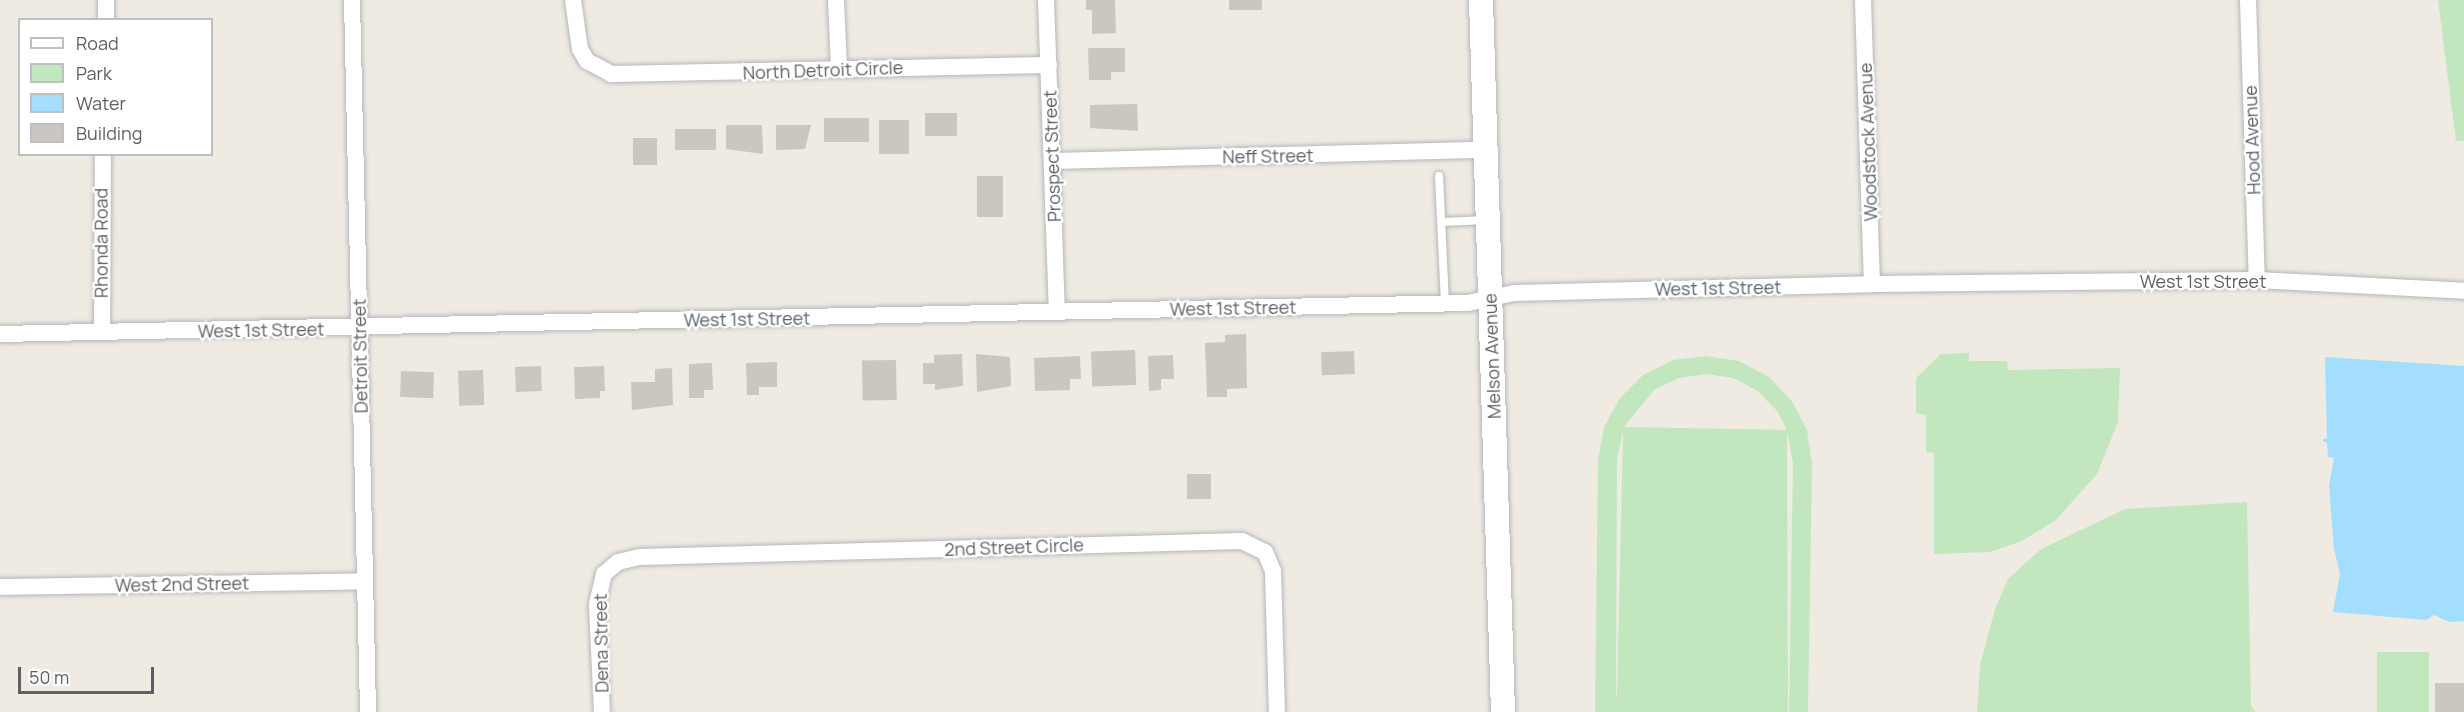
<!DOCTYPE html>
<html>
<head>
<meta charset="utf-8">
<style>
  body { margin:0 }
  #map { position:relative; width:2464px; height:712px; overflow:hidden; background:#efebe3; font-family:Manrope,sans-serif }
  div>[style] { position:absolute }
  .green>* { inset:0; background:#c2e7bf; transform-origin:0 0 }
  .water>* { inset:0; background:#a3deff }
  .building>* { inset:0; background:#cac6c0; transform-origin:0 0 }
  .roads { filter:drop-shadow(0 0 2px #b4b7bb) drop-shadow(0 0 2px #b4b7bb) }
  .lane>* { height:8px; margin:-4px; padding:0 4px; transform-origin:4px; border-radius:4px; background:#fff }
  .street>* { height:16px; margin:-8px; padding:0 8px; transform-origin:8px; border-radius:8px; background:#fff }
  .secondary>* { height:24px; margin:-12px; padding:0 12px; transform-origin:12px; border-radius:12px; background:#fff }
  span { translate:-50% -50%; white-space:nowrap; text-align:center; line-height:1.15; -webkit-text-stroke:4.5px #fff; paint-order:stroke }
  .street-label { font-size:18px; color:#5b6065 }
  .legend { position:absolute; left:18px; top:18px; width:195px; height:138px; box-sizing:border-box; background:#fff; border:2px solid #bdbfc1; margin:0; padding:8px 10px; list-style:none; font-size:18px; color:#5b6065 }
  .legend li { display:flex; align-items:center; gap:12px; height:30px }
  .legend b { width:30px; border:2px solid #bdbfc1 }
  .scale { position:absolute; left:18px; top:667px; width:136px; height:27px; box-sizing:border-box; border:3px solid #5b6065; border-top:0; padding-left:8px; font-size:18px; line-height:21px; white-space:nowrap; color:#5b6065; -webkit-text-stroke:4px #fff; paint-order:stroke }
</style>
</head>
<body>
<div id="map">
  <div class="green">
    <i style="clip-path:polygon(2438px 0,2464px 0,2464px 141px,2456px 141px)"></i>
    <i style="clip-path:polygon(1969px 353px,1969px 361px,2007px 361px,2008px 370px,2120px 368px,2118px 422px,2097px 474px,2056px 520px,2022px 541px,1990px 552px,1934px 554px,1934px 453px,1926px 452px,1926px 415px,1916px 413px,1916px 378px,1941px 354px)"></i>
    <i style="clip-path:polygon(evenodd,1706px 356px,1739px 361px,1769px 377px,1792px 401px,1807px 430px,1812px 463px,1808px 712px,1789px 712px,1793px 463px,1787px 432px,1788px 712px,1595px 712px,1598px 460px,1604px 427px,1620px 398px,1643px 375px,1673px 360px,1706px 356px,1706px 374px,1733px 378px,1758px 391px,1777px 411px,1787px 430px,1624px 427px,1654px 390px,1679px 378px,1706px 374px,1706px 356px,1623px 431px,1617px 695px,1616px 696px,1617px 460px,1623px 431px)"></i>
    <i style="clip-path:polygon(2247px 502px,2251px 706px,2256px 712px,1977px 712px,1980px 665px,1995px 609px,2008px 579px,2041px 549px,2125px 509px)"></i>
    <i style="left:2377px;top:652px;width:52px;height:60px"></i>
  </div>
  <div class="water">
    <i style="clip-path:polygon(2325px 357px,2464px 366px,2464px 621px,2449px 622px,2434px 615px,2426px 620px,2333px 612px,2340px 574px,2334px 549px,2329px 485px,2334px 458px,2328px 457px,2327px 443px,2322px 440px,2327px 438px)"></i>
  </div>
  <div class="building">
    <i style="clip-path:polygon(1086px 0,1115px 0,1116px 33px,1092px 34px,1092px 10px,1086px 10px)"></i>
    <i style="left:1229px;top:0;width:33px;height:10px"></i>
    <i style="clip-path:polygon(1088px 48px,1125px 48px,1125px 72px,1111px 72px,1111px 80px,1089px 80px)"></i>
    <i style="clip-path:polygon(1137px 104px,1138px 131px,1090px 128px,1090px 105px)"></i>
    <i style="left:925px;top:113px;width:32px;height:23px"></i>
    <i style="left:824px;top:118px;width:45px;height:24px"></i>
    <i style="left:909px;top:120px;width:34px;height:30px;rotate:90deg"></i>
    <i style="clip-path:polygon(726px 125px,762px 125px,763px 154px,726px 149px)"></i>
    <i style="clip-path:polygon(776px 125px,811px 125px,805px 149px,776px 150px)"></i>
    <i style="left:675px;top:129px;width:41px;height:21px"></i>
    <i style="left:633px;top:138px;width:24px;height:27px"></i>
    <i style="left:977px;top:176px;width:26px;height:41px"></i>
    <i style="clip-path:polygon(1246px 334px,1247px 388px,1227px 389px,1227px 397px,1207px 397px,1205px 343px,1225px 342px,1225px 335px)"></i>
    <i style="left:1135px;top:350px;width:35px;height:44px;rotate:88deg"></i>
    <i style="left:1354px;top:351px;width:23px;height:33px;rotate:88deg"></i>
    <i style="clip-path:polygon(962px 354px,963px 386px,935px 390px,935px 384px,923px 384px,923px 363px,934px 363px,934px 355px)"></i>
    <i style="clip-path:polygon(976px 354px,1010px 357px,1011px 386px,977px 392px)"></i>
    <i style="clip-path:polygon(1173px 355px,1174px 379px,1161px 379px,1161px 390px,1149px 391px,1148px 356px)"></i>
    <i style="clip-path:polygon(1080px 356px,1081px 379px,1070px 379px,1070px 390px,1035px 391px,1034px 358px)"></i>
    <i style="left:896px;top:360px;width:40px;height:34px;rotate:89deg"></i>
    <i style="clip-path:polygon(777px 362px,777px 387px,759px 387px,759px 395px,747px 395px,746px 363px)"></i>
    <i style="clip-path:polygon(712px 363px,713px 390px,704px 390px,704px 398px,689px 398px,689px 364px)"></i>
    <i style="left:541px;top:366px;width:25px;height:26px;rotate:88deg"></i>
    <i style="clip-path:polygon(604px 366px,605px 391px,600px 391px,600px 398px,575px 399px,574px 367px)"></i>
    <i style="clip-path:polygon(672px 368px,673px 405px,632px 410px,631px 382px,655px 382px,655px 369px)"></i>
    <i style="left:483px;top:370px;width:35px;height:25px;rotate:88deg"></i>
    <i style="left:401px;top:371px;width:33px;height:26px;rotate:2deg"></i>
    <i style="left:1211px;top:474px;width:25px;height:24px;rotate:90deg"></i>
    <i style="left:2435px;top:683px;width:29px;height:29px"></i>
  </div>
  <div class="roads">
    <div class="lane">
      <i style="left:1439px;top:176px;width:127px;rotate:87.3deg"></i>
      <i style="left:1443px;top:222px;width:43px;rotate:-2.7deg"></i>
    </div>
    <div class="street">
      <i style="left:106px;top:0;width:20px;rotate:90deg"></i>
      <i style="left:352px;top:0;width:712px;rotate:88.71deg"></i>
      <i style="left:573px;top:0;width:49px;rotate:81.9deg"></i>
      <i style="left:580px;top:49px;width:14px;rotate:60deg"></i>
      <i style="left:587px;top:61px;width:27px;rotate:28deg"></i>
      <i style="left:611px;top:74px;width:438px;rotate:-1.2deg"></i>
      <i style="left:836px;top:0;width:68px;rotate:87.5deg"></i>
      <i style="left:1046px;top:0;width:312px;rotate:88deg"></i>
      <i style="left:1863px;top:0;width:284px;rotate:88.2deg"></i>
      <i style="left:2248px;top:0;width:280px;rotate:88.2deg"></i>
      <i style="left:1052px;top:161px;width:432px;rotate:-1.5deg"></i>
      <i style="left:102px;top:332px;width:178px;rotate:-89.7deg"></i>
      <i style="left:0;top:334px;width:1468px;rotate:-1.21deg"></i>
      <i style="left:1468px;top:303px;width:47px;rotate:-12.3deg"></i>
      <i style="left:1514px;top:293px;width:358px;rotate:-1.4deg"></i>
      <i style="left:1872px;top:284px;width:385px;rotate:-0.6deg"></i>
      <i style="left:2257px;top:280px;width:207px;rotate:3deg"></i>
      <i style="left:0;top:587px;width:365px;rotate:-0.9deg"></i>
      <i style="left:602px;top:712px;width:108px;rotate:-92.7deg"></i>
      <i style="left:597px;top:604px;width:31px;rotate:-77deg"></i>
      <i style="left:604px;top:574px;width:18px;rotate:-41deg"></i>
      <i style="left:618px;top:562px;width:22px;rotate:-13deg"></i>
      <i style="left:639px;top:557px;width:603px;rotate:-1.52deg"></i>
      <i style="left:1242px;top:541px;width:25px;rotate:26deg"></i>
      <i style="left:1265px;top:552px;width:21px;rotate:67deg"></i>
      <i style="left:1273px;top:571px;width:141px;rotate:88.4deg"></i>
    </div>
    <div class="secondary">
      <i style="left:1481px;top:0;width:712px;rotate:88.23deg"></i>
    </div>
  </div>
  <div class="street-label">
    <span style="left:823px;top:70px;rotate:-2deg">North Detroit Circle</span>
    <span style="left:2252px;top:140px;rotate:-92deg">Hood Avenue</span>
    <span style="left:1868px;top:142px;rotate:-92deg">Woodstock Avenue</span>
    <span style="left:1052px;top:156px;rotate:-92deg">Prospect Street</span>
    <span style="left:1268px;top:156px;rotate:-1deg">Neff Street</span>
    <span style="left:101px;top:243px;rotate:-90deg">Rhonda Road</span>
    <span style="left:2203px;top:281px">West 1st Street</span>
    <span style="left:1718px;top:288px;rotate:-1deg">West 1st Street</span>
    <span style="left:1233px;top:308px;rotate:-1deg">West 1st Street</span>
    <span style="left:747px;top:319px;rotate:-1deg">West 1st Street</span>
    <span style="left:261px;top:330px;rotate:-1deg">West 1st Street</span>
    <span style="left:360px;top:356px;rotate:-91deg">Detroit Street</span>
    <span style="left:1492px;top:356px;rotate:-92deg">Melson Avenue</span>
    <span style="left:1014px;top:547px;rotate:-2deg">2nd Street Circle</span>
    <span style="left:182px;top:584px;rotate:-1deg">West 2nd Street</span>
    <span style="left:601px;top:643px;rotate:-91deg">Dena Street</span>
  </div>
  <ul class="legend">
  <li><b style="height:8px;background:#fff"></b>Road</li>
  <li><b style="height:16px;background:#c2e7bf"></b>Park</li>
  <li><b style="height:16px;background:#a3deff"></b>Water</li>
  <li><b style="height:16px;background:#cac6c0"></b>Building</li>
  </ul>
  <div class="scale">50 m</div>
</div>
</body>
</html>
